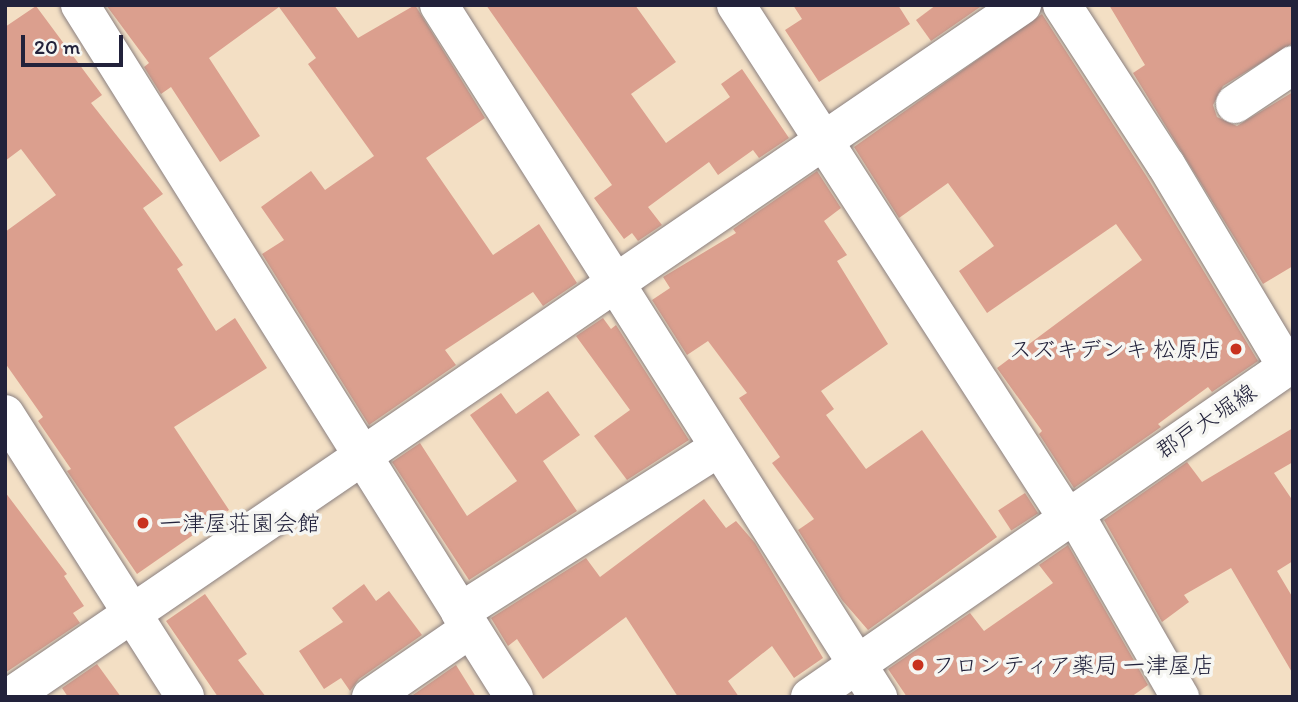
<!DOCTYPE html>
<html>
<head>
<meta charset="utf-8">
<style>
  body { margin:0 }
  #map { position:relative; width:1298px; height:702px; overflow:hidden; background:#f3dfc4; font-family:Itim,"Klee One",sans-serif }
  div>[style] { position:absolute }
  .building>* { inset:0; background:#db9f8e; transform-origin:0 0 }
  .roads { filter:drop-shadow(0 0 2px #8a8080) drop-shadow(0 0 2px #8a8080) }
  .minor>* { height:38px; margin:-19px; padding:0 19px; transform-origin:19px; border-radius:19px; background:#fff }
  .major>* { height:38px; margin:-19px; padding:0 19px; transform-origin:19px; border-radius:19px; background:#fff }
  .dots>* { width:19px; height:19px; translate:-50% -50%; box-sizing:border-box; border:4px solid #f6f6f2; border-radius:50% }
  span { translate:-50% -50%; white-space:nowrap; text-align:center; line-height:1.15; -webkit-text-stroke:7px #f6f6f2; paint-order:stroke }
  .poi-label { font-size:23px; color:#22223b }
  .right { translate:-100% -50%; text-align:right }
  .left { translate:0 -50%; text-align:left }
  .street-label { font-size:23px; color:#22223b }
  .frame { position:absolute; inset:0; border:7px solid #22223b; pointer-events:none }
  .scale { position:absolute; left:21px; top:35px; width:102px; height:32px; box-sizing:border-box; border:4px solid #22223b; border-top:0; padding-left:9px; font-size:21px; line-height:24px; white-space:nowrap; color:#22223b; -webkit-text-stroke:5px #f6f6f2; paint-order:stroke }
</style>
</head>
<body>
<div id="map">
  <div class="building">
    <i style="clip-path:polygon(106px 5px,334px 5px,358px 38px,415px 5px,485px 118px,426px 158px,493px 255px,539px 224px,577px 283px,543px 306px,533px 292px,445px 350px,456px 365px,369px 425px,262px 254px,284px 240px,261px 207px,311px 171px,325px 190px,374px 156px,308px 64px,316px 58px,279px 7px,209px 58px,260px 136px,220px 162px,171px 87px,161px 94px,144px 67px,149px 63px)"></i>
    <i style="clip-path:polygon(486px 5px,635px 5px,676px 62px,631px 94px,666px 143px,730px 97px,721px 84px,742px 69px,789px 138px,759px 158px,753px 150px,718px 175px,709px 162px,648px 207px,662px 225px,638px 241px,632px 233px,624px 239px,594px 198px,612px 185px)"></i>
    <i style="clip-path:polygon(793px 5px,898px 5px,910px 24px,819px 82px,785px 30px,802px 19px)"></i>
    <i style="clip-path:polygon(936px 5px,983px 5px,931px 41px,916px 20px)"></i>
    <i style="clip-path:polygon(1109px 5px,1293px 5px,1293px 43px,1223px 86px,1213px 105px,1217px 117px,1237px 126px,1293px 92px,1293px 266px,1263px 284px,1133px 73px,1145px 65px)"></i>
    <i style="clip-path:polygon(36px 6px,102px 95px,91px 103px,163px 194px,143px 208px,183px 265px,177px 269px,216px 331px,235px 318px,267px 368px,174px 427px,229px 510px,137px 574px,67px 471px,71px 469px,38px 421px,43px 417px,5px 363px,5px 232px,56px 195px,21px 149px,5px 161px,5px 27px)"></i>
    <i style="clip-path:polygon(1042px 14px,1147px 177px,1258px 361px,1212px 392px,1208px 387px,1158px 424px,1161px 427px,1074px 488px,1039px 434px,1042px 431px,997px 368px,1142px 260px,1116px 224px,987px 313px,959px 271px,994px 246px,948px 183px,899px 218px,854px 147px)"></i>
    <i style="clip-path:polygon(817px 171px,841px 208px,824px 221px,847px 255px,837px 261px,888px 344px,821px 391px,834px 409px,826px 415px,866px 469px,922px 430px,997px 537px,868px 630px,842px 600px,798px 530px,814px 519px,772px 463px,780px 457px,739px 398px,747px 393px,708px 341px,687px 355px,652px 300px,670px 288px,663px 277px,736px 233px,733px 229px)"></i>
    <i style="clip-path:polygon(603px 318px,611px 329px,616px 325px,689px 440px,627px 480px,594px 436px,630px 410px,576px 336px)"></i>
    <i style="clip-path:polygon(548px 391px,580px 435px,543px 461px,577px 511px,469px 580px,392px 462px,420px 443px,467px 516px,517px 481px,470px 415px,501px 393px,516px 414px)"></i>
    <i style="clip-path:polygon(1293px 428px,1293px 462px,1274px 473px,1293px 501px,1293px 561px,1277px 571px,1293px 598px,1293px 674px,1231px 568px,1184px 595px,1189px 602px,1162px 622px,1104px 520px,1187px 462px,1202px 482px)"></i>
    <i style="clip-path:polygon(5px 492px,67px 574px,64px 576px,84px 606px,73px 613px,80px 623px,5px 673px)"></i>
    <i style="left:1025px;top:493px;width:24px;height:32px;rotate:57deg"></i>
    <i style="clip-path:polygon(704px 499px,726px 528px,736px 521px,755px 543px,823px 658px,794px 678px,772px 646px,728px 681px,739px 697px,678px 697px,626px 617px,543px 679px,517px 639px,508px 646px,491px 618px,586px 558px,600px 577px)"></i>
    <i style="clip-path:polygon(1068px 545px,1148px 685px,1131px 697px,907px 697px,888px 669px,970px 613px,984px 631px,1053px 583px,1039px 565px)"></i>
    <i style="clip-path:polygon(364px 584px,376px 601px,389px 591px,422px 635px,359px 679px,350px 691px,341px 678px,324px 689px,299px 651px,343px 622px,332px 608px)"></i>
    <i style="clip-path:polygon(205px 594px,247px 654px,238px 660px,266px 697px,218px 697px,166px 621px)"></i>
    <i style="clip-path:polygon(97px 664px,121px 697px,68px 697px,62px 688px)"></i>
    <i style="clip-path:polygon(456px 665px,476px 697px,410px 697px)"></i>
  </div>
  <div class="roads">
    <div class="minor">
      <i style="left:80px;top:5px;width:817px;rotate:57.91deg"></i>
      <i style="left:439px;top:5px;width:820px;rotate:57.61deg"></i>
      <i style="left:736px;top:5px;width:608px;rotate:57.15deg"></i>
      <i style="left:1235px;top:104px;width:70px;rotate:-33.9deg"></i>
      <i style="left:5px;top:414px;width:335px;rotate:57.5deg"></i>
      <i style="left:1073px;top:511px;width:215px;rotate:60.1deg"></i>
      <i style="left:460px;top:612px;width:306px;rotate:-32.4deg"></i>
      <i style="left:10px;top:697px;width:1226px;rotate:-34.36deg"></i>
      <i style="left:371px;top:697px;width:120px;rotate:-34.5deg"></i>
    </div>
    <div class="major">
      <i style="left:810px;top:697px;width:580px;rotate:-34.68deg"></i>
      <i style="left:1287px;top:367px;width:235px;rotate:-120.9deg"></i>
      <i style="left:1166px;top:165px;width:191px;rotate:-123deg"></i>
    </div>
  </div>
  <div class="dots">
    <i style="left:1236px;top:349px;background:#c8321e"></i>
    <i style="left:143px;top:523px;background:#c8321e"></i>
    <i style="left:918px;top:665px;background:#c8321e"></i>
  </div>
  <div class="poi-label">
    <span class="right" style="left:1222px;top:349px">スズキデンキ 松原店</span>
    <span class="left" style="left:159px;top:523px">一津屋荘園会館</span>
    <span class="left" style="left:932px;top:665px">フロンティア薬局 一津屋店</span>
  </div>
  <div class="street-label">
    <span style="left:1206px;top:421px;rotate:-34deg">郡戸大堀線</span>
  </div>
  <div class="frame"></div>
  <div class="scale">20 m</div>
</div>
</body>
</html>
